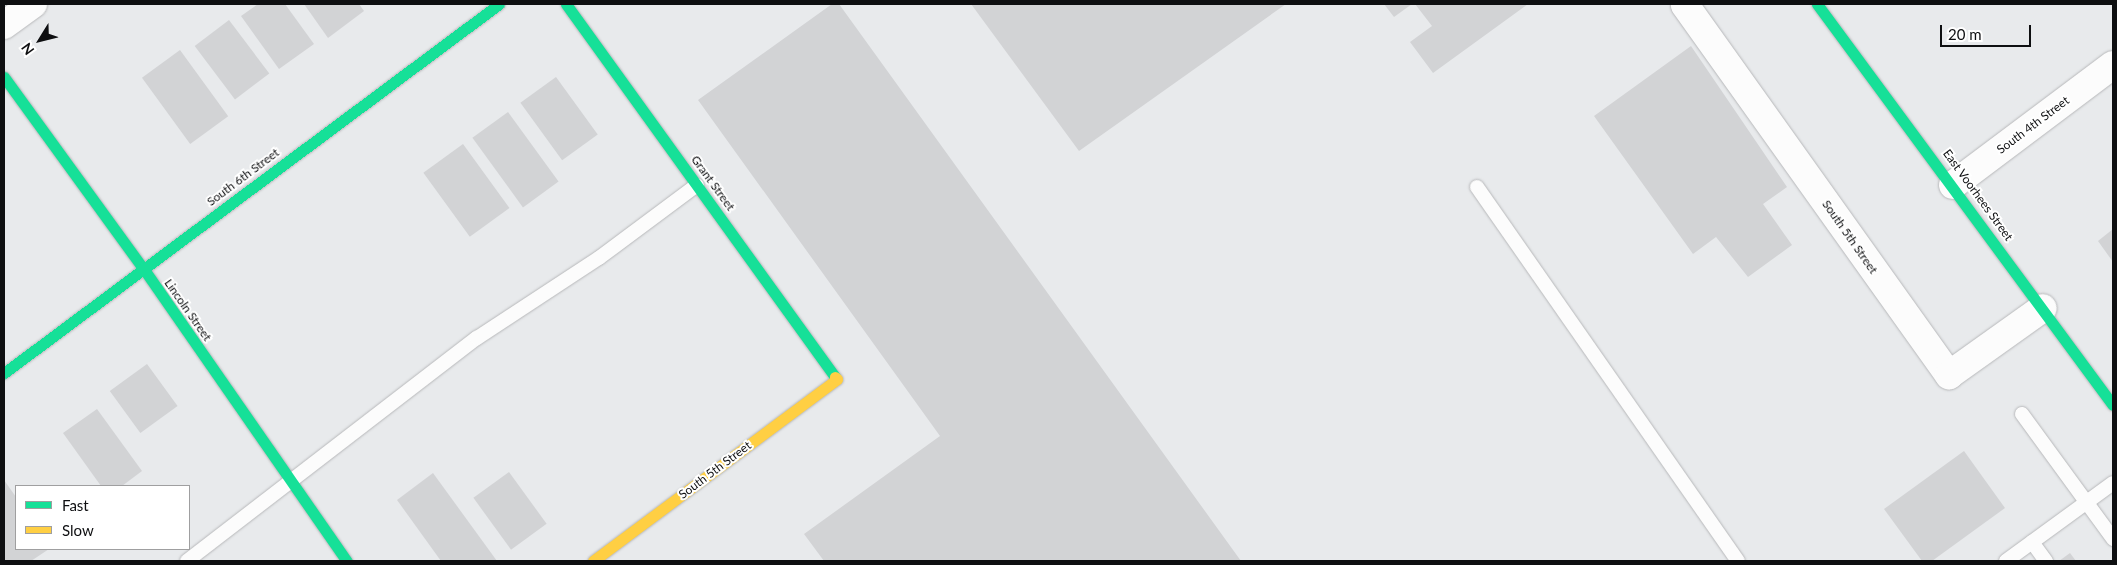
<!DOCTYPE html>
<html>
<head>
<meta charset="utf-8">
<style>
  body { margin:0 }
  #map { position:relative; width:2117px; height:565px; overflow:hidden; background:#e8eaec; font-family:Lato,sans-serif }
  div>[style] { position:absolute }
  .building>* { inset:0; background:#d2d3d5; transform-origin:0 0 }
  .roads { filter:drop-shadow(0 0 1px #b7b8ba) drop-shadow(0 0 1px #b7b8ba) }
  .lane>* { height:14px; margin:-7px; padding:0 7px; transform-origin:7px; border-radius:7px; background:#fcfcfc }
  .street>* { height:28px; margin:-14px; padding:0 14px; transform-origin:14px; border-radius:14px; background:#fcfcfc }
  .fast>* { height:11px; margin:-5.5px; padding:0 5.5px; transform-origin:5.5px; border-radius:5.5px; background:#16e098 }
  .slow>* { height:11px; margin:-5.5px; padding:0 5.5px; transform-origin:5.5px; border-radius:5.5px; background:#ffcf43 }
  span { translate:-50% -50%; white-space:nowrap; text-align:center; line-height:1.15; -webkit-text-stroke:4px #fff; paint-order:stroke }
  .street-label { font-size:12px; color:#0e0f11 }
  .frame { position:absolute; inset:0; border:5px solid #0e0f11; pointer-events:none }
  .legend { position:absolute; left:15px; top:485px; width:175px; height:65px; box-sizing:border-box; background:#fff; border:1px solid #9f9fa0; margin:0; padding:6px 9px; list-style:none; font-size:15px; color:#0e0f11 }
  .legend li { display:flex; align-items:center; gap:10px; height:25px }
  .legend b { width:25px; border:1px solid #9f9fa0 }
  .north { position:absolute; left:15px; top:15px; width:50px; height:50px; -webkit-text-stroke:4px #fff; paint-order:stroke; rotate:234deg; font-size:14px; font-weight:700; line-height:20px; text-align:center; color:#0e0f11 }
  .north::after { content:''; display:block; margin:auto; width:18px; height:22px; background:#0e0f11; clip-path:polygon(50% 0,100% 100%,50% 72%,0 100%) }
  .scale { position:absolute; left:1940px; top:25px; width:91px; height:22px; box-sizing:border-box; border:2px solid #0e0f11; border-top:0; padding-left:6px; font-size:15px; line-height:18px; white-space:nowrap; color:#0e0f11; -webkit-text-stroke:4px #fff; paint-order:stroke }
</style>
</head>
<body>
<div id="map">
  <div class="building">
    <i style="clip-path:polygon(258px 4px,285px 4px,314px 44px,279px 69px,241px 16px)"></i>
    <i style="clip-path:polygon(304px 4px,359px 4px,364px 11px,328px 38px)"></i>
    <i style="clip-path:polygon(832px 4px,839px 4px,1241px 561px,824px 561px,804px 534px,940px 436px,698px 100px)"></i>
    <i style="clip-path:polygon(971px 4px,1286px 4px,1079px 151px)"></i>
    <i style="clip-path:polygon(1384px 4px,1412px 4px,1394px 17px)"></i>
    <i style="clip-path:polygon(1415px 4px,1528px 4px,1433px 73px,1410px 42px,1432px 26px)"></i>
    <i style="left:229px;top:20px;width:67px;height:43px;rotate:53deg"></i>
    <i style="clip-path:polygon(1691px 46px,1787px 187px,1763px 204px,1792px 245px,1748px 277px,1716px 237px,1693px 254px,1594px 116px)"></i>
    <i style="left:180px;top:50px;width:82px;height:47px;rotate:54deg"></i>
    <i style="left:556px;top:77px;width:71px;height:44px;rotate:54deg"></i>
    <i style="left:508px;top:112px;width:86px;height:44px;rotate:54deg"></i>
    <i style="left:463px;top:144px;width:79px;height:49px;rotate:54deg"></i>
    <i style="clip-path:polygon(2113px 229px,2113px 262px,2098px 241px)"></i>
    <i style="left:147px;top:364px;width:52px;height:46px;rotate:54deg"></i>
    <i style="clip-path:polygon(97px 409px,142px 471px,122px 486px,101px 486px,63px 433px)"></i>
    <i style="clip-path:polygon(1964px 451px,2005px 508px,1932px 561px,1922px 561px,1884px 509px)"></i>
    <i style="left:509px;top:472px;width:64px;height:44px;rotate:54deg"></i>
    <i style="clip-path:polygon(433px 473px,497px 561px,441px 561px,397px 500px)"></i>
    <i style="clip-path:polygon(4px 480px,16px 497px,16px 549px,49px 549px,31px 561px,4px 561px)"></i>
    <i style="clip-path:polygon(2070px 553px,2076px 561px,2059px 561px)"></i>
  </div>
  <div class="roads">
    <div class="lane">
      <i style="left:1477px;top:187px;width:456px;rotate:55.1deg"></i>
      <i style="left:2022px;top:414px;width:155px;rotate:53.9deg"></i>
      <i style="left:2032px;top:542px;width:24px;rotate:54deg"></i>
      <i style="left:187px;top:561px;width:366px;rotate:-37.6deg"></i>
      <i style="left:477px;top:338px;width:146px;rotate:-33.3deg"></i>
      <i style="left:599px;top:258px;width:122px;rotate:-36.7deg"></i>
      <i style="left:2006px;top:561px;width:132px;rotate:-36.1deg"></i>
    </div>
    <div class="street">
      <i style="left:1688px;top:4px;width:3px;rotate:162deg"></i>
      <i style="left:1685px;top:5px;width:455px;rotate:54.5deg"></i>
      <i style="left:1949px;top:375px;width:115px;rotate:-35.5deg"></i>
      <i style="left:4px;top:25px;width:36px;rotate:-36deg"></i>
      <i style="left:1953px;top:185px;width:200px;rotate:-36.9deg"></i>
    </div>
    <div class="fast">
      <i style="left:566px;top:4px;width:460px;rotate:54.2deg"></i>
      <i style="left:1817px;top:4px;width:498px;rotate:53.6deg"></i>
      <i style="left:4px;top:77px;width:236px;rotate:54deg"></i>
      <i style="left:143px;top:268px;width:357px;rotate:55.2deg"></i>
      <i style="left:4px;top:373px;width:617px;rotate:-36.7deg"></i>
    </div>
    <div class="slow">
      <i style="left:593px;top:561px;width:304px;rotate:-36.7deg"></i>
      <i style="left:837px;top:379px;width:3px;rotate:-135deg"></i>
    </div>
  </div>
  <div class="street-label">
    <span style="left:2033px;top:125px;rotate:-37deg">South 4th Street</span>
    <span style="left:243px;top:177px;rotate:-37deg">South 6th Street</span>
    <span style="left:713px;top:183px;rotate:54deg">Grant Street</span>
    <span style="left:1978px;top:195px;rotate:54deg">East Voorhees Street</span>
    <span style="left:1850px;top:237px;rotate:55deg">South 5th Street</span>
    <span style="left:188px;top:310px;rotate:55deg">Lincoln Street</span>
    <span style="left:715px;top:470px;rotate:-37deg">South 5th Street</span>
  </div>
  <div class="frame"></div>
  <ul class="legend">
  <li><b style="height:6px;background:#16e098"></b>Fast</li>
  <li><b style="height:6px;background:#ffcf43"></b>Slow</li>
  </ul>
  <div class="north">N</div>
  <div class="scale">20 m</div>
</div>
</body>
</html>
